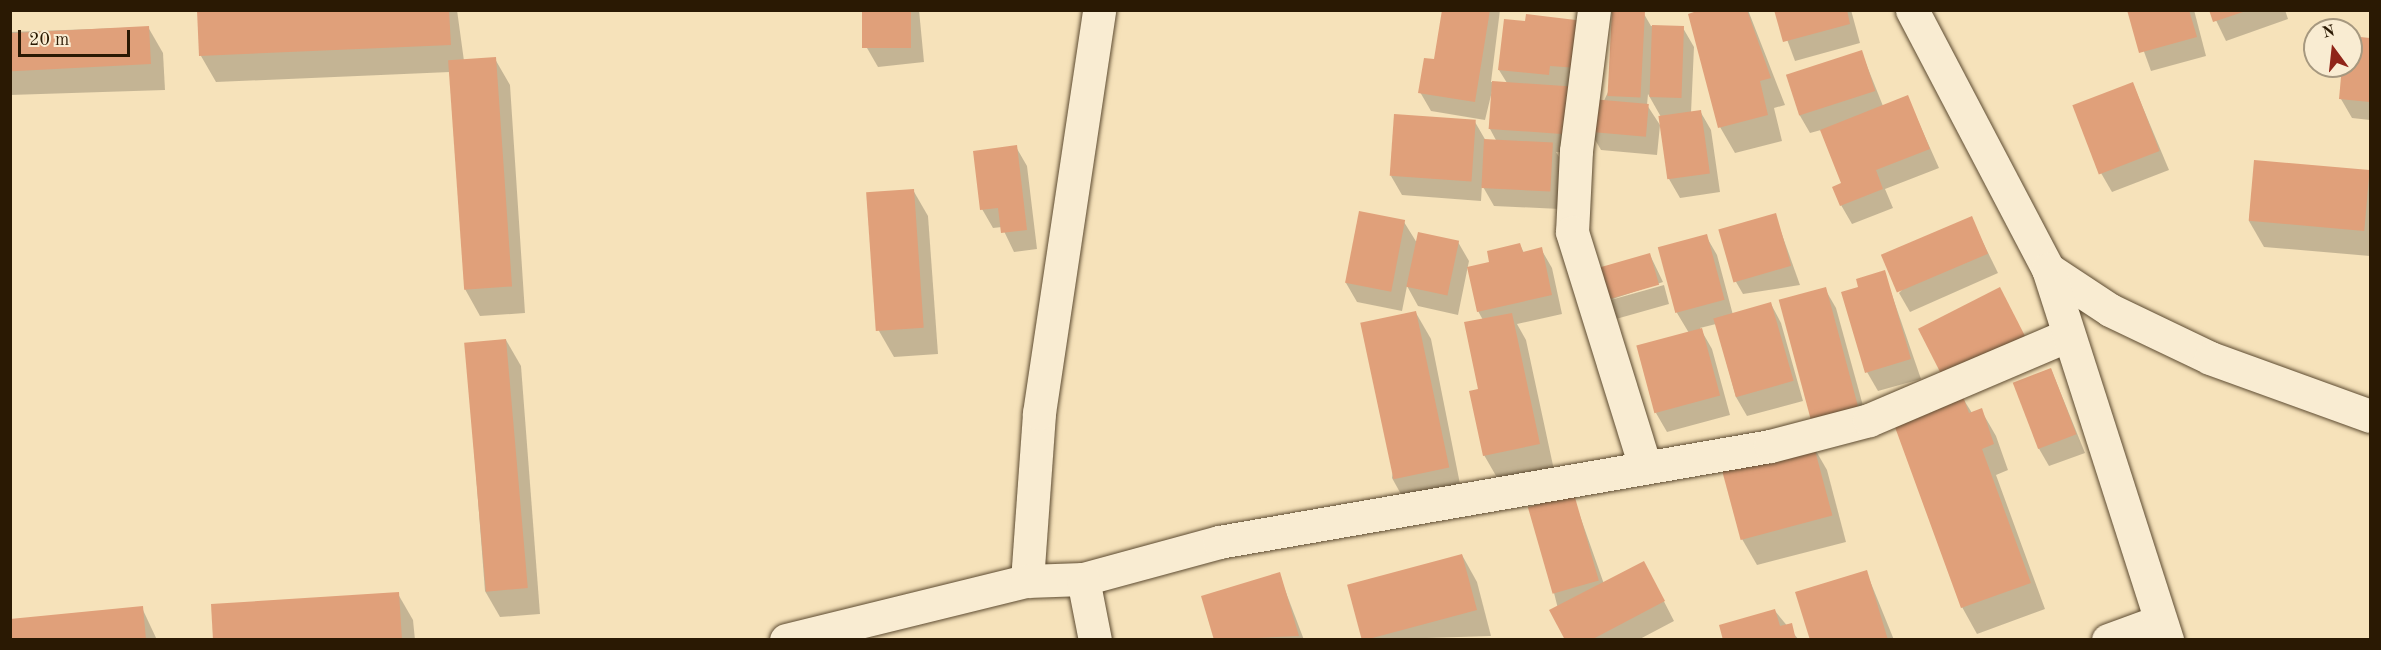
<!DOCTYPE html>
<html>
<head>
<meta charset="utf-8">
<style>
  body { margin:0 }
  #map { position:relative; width:2381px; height:650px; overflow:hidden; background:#f6e2ba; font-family:"Old Standard TT",serif }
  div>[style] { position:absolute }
  .shadow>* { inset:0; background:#0003 }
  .building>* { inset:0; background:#e0a07a; transform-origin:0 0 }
  .roads { filter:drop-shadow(0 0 2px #5d4b31) drop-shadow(0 0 2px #5d4b31) }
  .street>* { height:33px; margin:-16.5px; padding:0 16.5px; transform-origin:16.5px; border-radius:16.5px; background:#f9ecd2 }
  .secondary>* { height:33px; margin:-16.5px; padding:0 16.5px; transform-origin:16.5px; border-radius:16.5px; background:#f9ecd2 }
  span { translate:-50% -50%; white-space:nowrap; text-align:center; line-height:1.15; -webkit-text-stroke:5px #f9ecd2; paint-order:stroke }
  .frame { position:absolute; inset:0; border:12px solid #2a1903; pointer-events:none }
  .north { position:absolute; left:2303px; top:18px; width:60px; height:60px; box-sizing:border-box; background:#f9ecd2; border:2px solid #a6987f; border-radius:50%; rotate:345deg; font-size:16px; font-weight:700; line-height:24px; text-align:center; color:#2a1903 }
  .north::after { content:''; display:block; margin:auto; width:21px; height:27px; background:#8f2418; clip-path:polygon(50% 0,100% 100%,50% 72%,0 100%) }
  .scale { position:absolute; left:18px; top:30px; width:112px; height:27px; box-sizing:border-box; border:3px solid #2a1903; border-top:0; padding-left:8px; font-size:18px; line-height:21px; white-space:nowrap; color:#2a1903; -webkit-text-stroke:4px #f9ecd2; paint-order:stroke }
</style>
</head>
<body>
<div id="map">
  <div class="shadow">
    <i style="clip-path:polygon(199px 10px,457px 10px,464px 61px,495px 59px,510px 85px,525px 313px,480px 316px,465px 289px,450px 72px,216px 82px,201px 56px)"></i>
    <i style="clip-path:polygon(864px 10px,919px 10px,924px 62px,878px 67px,867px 48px)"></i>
    <i style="clip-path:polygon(1443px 10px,1500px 10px,1491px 82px,1507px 83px,1499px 70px,1526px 22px,1583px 22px,1578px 153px,1556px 152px,1563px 163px,1560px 209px,1494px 206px,1482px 185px,1481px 201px,1402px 195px,1391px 176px,1475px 122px,1486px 141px,1497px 142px,1490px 129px,1493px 87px,1485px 120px,1431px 111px,1420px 92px,1435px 61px)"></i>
    <i style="clip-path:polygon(1706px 10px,1748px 10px,1785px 105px,1774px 108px,1782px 141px,1735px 153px,1720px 127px)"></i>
    <i style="clip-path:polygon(1776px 10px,1851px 10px,1860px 43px,1795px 61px)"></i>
    <i style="clip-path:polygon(2129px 10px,2194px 10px,2206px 56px,2151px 71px)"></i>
    <i style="clip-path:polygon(2211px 10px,2285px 10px,2288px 19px,2226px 41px)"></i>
    <i style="clip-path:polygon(1644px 14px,1651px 26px,1683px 28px,1694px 47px,1691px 113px,1700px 111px,1711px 130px,1720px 192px,1680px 198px,1669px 179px,1661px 117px,1648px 94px,1647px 105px,1660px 125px,1657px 155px,1601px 150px,1590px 131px)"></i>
    <i style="clip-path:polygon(148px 27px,163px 53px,165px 90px,10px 95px,10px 32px)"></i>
    <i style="clip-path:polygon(2351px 37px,2370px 39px,2370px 120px,2352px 118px,2341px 99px,2344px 66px,2351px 66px)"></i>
    <i style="clip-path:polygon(1861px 51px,1883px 106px,1907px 96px,1939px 168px,1885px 189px,1893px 208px,1852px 224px,1841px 205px,1843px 184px,1821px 130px,1810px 133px,1799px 114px)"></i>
    <i style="clip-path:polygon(2133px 84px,2169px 170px,2112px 192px,2101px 173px)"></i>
    <i style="clip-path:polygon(1016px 147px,1027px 166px,1037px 249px,1014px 252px,1002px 227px,993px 228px,982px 209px)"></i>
    <i style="clip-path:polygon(2255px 162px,2370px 172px,2370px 256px,2264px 247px,2249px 221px)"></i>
    <i style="clip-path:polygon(913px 190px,928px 216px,938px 354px,894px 357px,879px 331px,868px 194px)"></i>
    <i style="clip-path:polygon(1775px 215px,1800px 285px,1743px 294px,1732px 275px)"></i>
    <i style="clip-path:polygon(1971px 218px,1998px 273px,1910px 312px,1899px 293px)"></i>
    <i style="clip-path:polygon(1404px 222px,1417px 243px,1458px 242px,1469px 261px,1458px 315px,1418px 306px,1407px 286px,1402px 311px,1357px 302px,1346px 283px)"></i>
    <i style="clip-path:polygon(1706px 236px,1717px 255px,1733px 315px,1771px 304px,1781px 323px,1803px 401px,1747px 416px,1736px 397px,1716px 324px,1700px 328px,1712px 349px,1730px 415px,1667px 432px,1656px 413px,1689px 333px,1677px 313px,1659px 248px)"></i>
    <i style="clip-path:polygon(1520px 245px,1524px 253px,1541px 249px,1552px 268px,1562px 314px,1517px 324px,1526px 340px,1554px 470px,1499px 481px,1484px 455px,1483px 320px,1478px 311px,1491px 263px)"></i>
    <i style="clip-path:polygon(1650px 255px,1663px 282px,1607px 301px,1664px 285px,1669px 304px,1616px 319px,1605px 300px,1596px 270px)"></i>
    <i style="clip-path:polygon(1884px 272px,1921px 379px,1878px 391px,1867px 372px,1860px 288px)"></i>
    <i style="clip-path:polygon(1825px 289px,1836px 308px,1870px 431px,1826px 443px)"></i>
    <i style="clip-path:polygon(1416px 313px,1431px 339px,1462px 494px,1407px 505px,1392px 478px)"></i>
    <i style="clip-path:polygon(506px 340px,521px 366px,540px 614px,500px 617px,485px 591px,466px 344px)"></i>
    <i style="clip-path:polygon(2051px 369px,2085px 453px,2049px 466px,2038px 447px)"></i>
    <i style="clip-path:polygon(1962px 397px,1972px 413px,1981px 410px,1996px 436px,2008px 470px,1996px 475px,2045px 609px,1977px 634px,1962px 607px)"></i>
    <i style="clip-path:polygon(1812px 444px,1827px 470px,1846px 542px,1757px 565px,1742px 539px)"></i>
    <i style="clip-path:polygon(1573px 496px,1604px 584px,1654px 582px,1674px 621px,1638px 640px,1566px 640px,1554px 593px)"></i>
    <i style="clip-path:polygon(1462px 555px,1477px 582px,1491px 636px,1363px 640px)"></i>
    <i style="clip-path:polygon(1866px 571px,1894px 640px,1812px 640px)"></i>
    <i style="clip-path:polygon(1279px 574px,1304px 640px,1216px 640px)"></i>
    <i style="clip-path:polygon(398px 594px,413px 620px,415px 640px,215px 640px)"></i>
    <i style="clip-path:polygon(142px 608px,157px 640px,10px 640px)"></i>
    <i style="clip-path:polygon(1775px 611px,1799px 640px,1724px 640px)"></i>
  </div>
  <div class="building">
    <i style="clip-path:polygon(197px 10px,449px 10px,451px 45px,199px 56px)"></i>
    <i style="left:862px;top:10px;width:49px;height:38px"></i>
    <i style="clip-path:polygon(1442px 10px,1490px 10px,1475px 102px,1418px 93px,1424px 58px,1434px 59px)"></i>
    <i style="left:1612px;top:10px;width:33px;height:86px;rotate:3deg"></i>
    <i style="clip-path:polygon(1700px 10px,1747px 10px,1771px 78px,1760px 81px,1768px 115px,1718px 128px,1688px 14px)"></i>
    <i style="clip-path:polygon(1774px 10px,1847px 10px,1850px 24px,1783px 42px)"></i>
    <i style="clip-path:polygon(2127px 10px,2189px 10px,2197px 37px,2139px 53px)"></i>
    <i style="clip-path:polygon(2209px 10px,2246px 10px,2246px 11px,2213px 22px)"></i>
    <i style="clip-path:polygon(1526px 14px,1584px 21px,1578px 68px,1550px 66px,1549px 75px,1498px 70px,1504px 19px,1525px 21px)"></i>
    <i style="left:1652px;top:25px;width:32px;height:72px;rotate:2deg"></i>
    <i style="left:149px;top:26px;width:38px;height:139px;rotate:87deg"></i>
    <i style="clip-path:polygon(2351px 36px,2370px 38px,2370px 102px,2339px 99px,2342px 66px,2351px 66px)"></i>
    <i style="left:1862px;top:50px;width:43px;height:80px;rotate:72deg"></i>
    <i style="left:496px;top:57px;width:230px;height:48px;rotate:86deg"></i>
    <i style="left:1492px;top:81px;width:80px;height:48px;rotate:4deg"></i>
    <i style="left:2133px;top:82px;width:74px;height:65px;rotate:69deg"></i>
    <i style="clip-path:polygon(1908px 95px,1930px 149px,1876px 170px,1883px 189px,1840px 206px,1832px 187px,1841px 183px,1820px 130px)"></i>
    <i style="left:1592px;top:99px;width:57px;height:33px;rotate:5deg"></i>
    <i style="left:1701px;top:110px;width:64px;height:43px;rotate:82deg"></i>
    <i style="left:1394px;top:114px;width:82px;height:62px;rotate:4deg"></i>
    <i style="left:1484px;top:139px;width:69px;height:49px;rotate:3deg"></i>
    <i style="clip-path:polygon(1017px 145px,1027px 230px,1001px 233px,998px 208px,980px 210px,973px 151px)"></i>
    <i style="left:2254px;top:160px;width:116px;height:61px;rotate:5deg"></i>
    <i style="left:914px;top:189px;width:139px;height:48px;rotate:86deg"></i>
    <i style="left:1359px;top:211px;width:47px;height:73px;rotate:11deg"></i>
    <i style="left:1776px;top:213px;width:55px;height:60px;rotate:74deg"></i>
    <i style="left:1972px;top:216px;width:41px;height:99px;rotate:67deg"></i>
    <i style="left:1418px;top:232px;width:42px;height:56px;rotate:12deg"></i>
    <i style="left:1707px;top:234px;width:68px;height:51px;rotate:75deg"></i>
    <i style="clip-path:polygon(1520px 243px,1523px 252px,1542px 247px,1552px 295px,1477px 312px,1467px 267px,1489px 262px,1487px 251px)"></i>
    <i style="left:1650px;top:253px;width:33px;height:58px;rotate:74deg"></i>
    <i style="clip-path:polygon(1885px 270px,1911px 359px,1865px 373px,1841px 292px,1858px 287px,1856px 279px)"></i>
    <i style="left:1826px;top:287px;width:130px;height:49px;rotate:75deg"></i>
    <i style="left:2000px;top:287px;width:59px;height:92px;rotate:63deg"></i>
    <i style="left:1771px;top:302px;width:82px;height:60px;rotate:74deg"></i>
    <i style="left:1416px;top:311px;width:160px;height:57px;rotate:78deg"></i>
    <i style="clip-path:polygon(1512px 313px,1540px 444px,1483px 456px,1469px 391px,1478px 389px,1464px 322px)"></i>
    <i style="left:1702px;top:328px;width:70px;height:68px;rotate:75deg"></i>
    <i style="left:506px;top:339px;width:250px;height:42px;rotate:85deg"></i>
    <i style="left:2051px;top:368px;width:71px;height:41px;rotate:69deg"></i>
    <i style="clip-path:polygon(1962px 394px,1969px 413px,1982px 408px,1994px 444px,1982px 449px,2031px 583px,1961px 608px,1892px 419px)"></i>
    <i style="left:1813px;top:443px;width:75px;height:95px;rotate:75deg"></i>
    <i style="left:1574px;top:494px;width:90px;height:48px;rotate:74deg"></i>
    <i style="left:1462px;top:554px;width:58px;height:119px;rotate:75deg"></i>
    <i style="clip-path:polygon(1644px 561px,1665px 601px,1591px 640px,1565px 640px,1549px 610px)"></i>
    <i style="clip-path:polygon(1867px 570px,1888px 640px,1810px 640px,1795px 592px)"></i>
    <i style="clip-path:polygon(1280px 572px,1299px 636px,1214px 640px,1201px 596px)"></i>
    <i style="clip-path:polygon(399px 592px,402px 640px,213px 640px,211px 604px)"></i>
    <i style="clip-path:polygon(143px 606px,146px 640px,10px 640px,10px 619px)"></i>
    <i style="clip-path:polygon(1775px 609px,1780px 626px,1792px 623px,1796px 640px,1723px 640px,1719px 625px)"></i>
  </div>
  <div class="roads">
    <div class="street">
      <i style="left:1594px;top:10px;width:142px;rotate:97.3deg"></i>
      <i style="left:1576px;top:151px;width:81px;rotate:92.8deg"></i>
      <i style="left:1572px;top:232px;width:246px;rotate:72.7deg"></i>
      <i style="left:2048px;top:269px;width:74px;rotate:33.5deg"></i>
      <i style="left:2110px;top:310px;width:111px;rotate:25.6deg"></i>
      <i style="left:2210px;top:358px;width:170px;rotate:19.9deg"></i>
      <i style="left:1083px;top:579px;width:141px;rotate:-15.2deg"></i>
      <i style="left:1219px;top:542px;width:559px;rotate:-9.88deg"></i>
      <i style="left:1770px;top:446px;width:102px;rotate:-14.7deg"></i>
      <i style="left:1869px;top:420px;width:216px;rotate:-23.1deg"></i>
      <i style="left:1027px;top:581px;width:168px;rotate:-85.9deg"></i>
      <i style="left:1039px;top:413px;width:407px;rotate:-81.5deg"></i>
      <i style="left:786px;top:640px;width:248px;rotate:-13.8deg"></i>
      <i style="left:1027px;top:581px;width:56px;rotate:-2deg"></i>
      <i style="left:1083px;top:579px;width:62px;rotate:78.9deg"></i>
      <i style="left:2108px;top:640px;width:55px;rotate:-20.1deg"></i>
    </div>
    <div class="secondary">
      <i style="left:1912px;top:10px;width:293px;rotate:62.3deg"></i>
      <i style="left:2048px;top:269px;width:390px;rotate:72.2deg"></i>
    </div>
  </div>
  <div class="frame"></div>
  <div class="north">N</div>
  <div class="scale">20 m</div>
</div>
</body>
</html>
